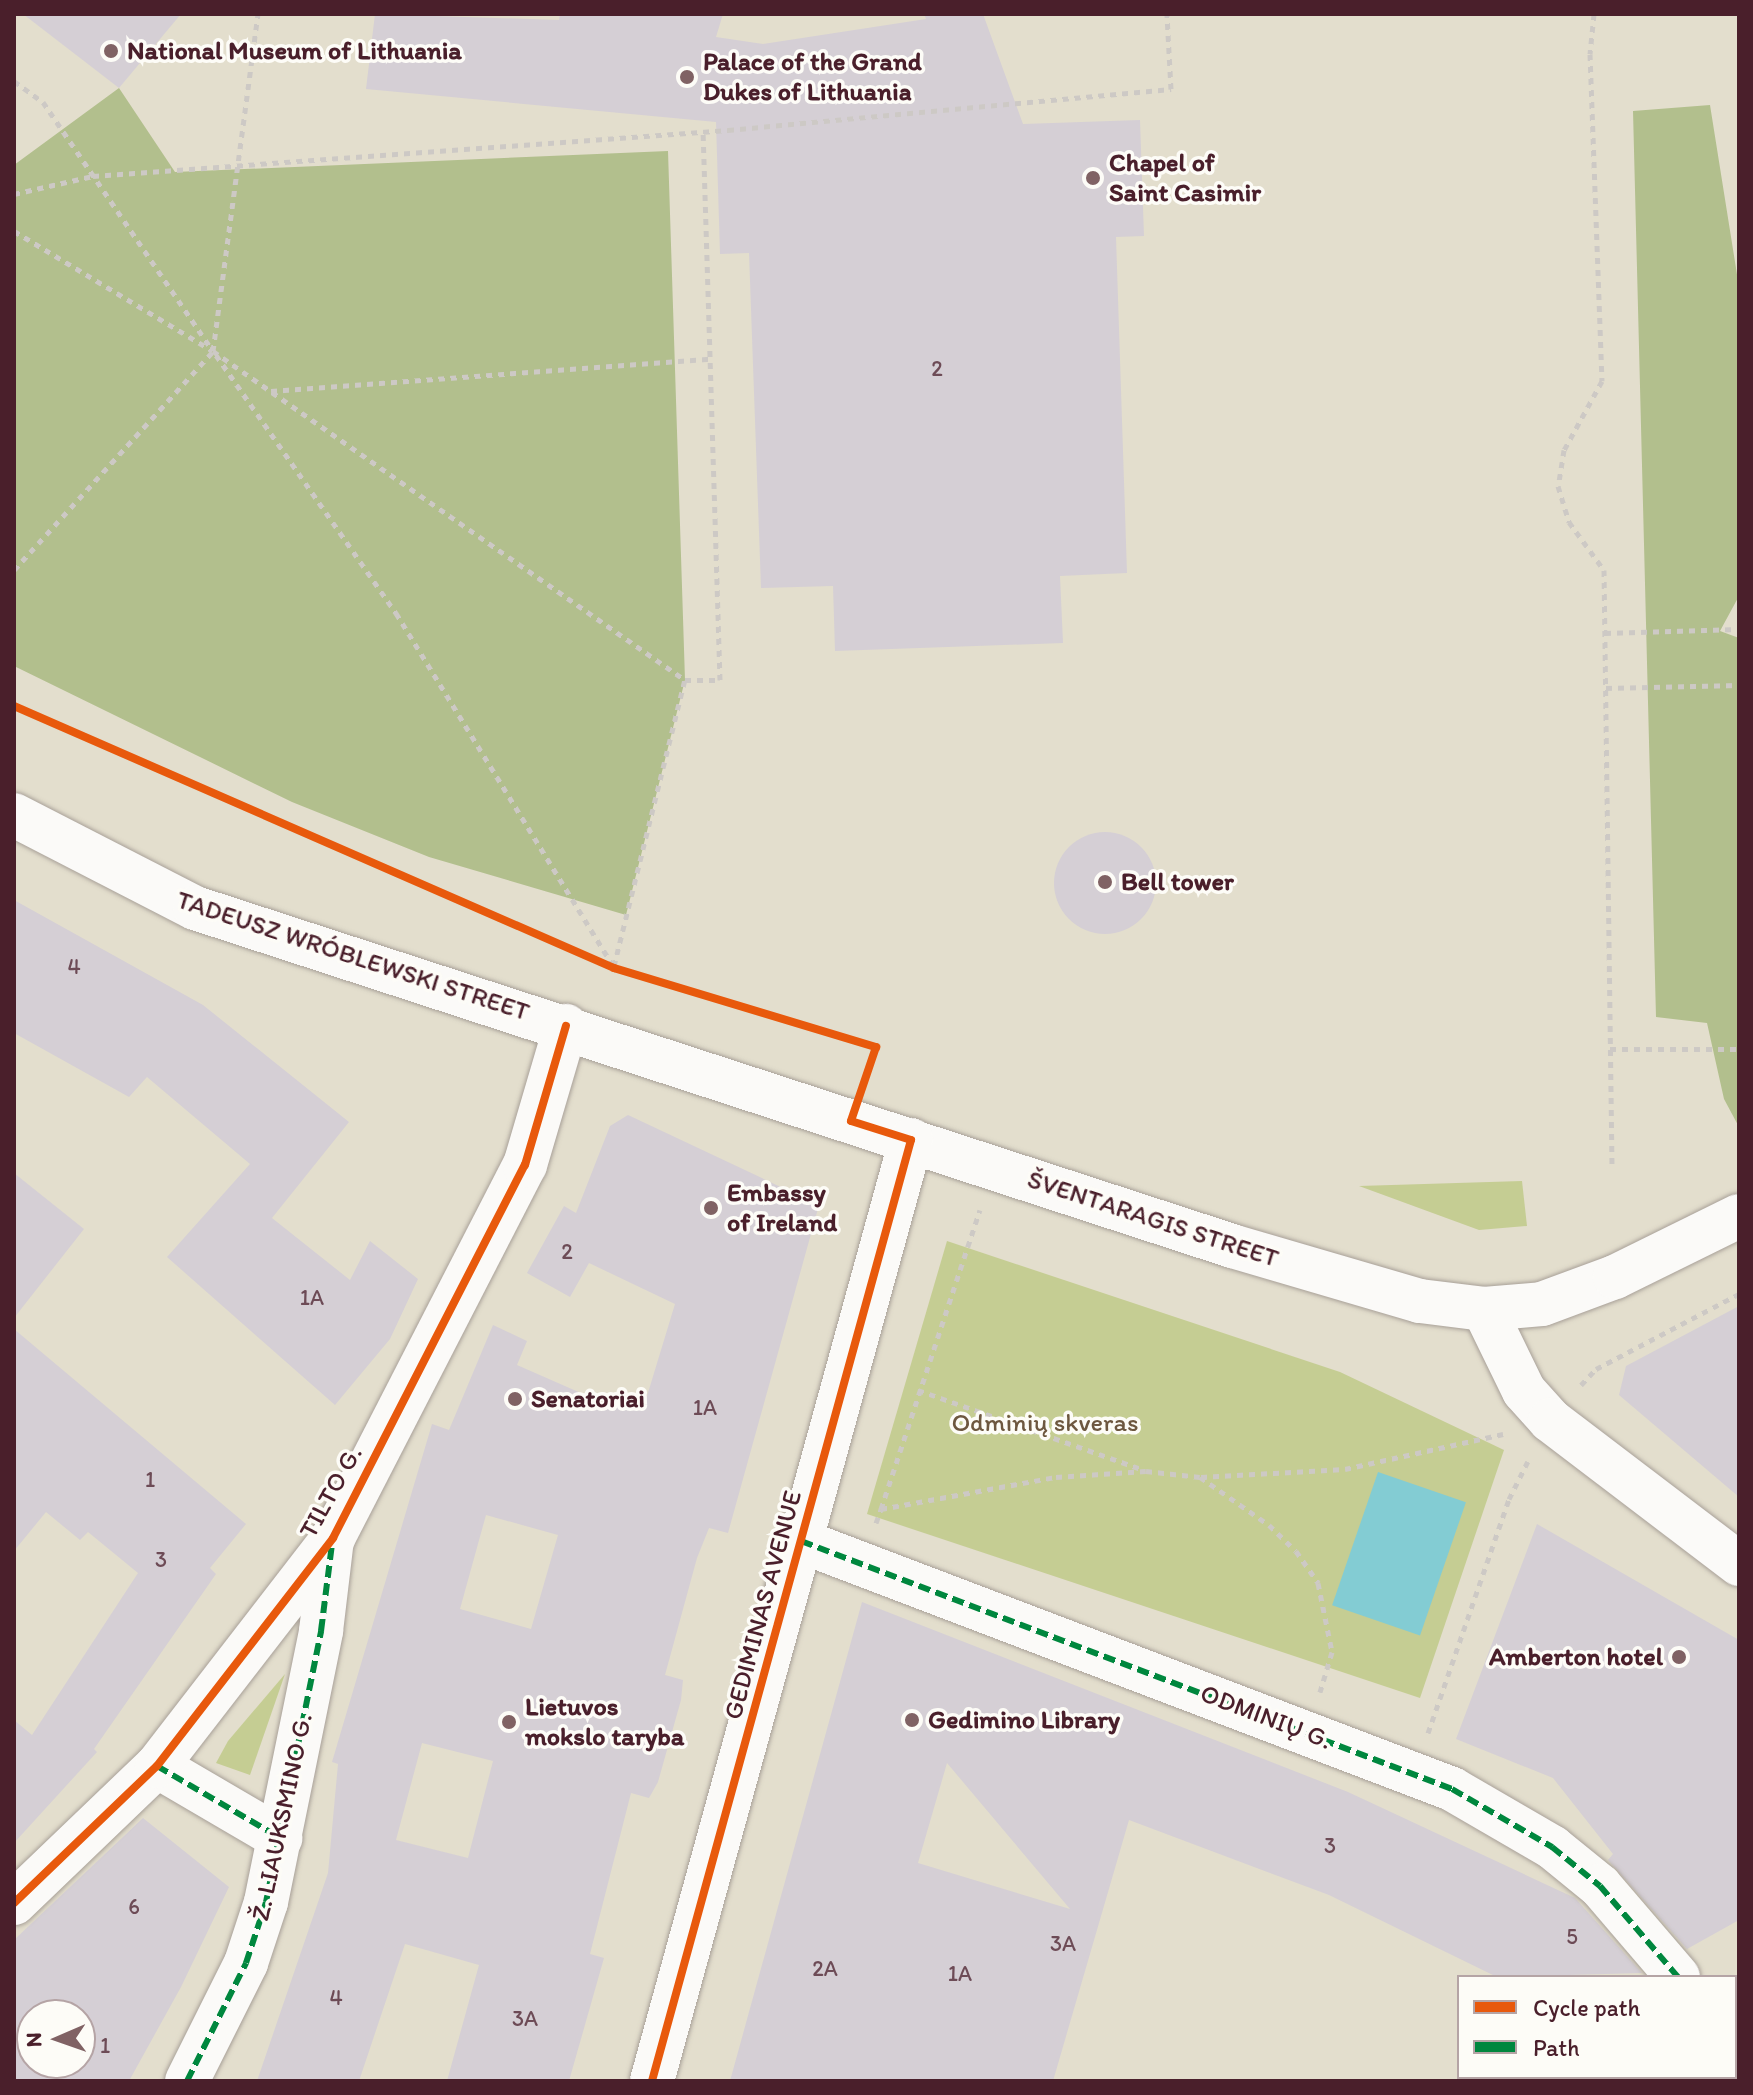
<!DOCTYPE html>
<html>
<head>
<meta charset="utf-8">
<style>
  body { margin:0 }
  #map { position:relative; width:1753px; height:2095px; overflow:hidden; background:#e3decd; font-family:Itim,sans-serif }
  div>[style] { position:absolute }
  .green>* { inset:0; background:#c5cd93 }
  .forest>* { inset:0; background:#b2bf8d }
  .water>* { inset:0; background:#83ccd3; transform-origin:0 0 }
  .building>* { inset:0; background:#d5cfd5 }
  .round { border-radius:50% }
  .path>* { height:5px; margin-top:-2.5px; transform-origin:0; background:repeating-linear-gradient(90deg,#cdc9c5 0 6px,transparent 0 12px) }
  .roads { filter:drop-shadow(0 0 2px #a8a098) drop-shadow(0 0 2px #a8a098) }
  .street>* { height:44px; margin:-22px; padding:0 22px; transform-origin:22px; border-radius:22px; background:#fbfaf8 }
  .secondary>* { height:44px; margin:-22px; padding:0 22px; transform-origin:22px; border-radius:22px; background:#fbfaf8 }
  .quiet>* { height:6px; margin-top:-3px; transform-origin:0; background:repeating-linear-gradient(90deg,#00873e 0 12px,transparent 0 18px) }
  .cycleway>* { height:8px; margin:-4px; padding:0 4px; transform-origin:4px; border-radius:4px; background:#e8590c }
  .dots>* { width:22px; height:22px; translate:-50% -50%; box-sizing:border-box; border:4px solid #fdfcf7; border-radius:50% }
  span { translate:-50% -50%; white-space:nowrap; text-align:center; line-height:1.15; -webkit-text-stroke:7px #fdfcf7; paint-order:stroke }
  .number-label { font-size:22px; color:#6d4b56 }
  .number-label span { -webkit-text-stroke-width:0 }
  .poi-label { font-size:26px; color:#4a1f2b; font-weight:700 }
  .left { translate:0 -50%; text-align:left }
  .right { translate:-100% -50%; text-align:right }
  .street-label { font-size:26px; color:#4a1f2b }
  .park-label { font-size:26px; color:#6d573f }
  .frame { position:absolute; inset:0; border:16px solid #4a1f2b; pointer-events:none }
  .legend { position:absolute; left:1457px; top:1975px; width:280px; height:104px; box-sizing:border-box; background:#fdfcf7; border:2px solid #b5a4a5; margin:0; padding:10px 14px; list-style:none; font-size:24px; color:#4a1f2b }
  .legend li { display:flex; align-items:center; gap:16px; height:40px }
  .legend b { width:40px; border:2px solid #b5a4a5 }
  .north { position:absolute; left:16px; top:1999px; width:80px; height:80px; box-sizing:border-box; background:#fdfcf7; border:2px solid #b5a4a5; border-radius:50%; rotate:268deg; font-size:22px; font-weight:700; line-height:32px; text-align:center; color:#4a1f2b }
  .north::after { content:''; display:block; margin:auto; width:28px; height:36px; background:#806264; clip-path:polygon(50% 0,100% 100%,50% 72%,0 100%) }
</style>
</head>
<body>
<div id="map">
  <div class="green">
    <i style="clip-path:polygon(1522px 1181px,1527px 1226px,1479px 1230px,1359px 1186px)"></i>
    <i style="clip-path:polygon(947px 1241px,1340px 1372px,1504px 1450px,1420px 1698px,867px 1514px)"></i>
    <i style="clip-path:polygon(285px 1674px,250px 1775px,216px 1763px,228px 1741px)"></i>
  </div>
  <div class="forest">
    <i style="clip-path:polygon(119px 88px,175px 172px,668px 151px,685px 680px,626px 915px,429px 857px,292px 802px,14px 666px,14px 165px)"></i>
    <i style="clip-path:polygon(1710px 105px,1739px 287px,1739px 596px,1720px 631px,1739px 638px,1739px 1127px,1724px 1099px,1707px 1023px,1656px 1017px,1633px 111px)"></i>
  </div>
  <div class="water">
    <i style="left:1378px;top:1472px;width:93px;height:141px;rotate:19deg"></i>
  </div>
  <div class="building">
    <i style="clip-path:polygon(23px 14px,181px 14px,119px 88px)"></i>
    <i style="clip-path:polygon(375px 14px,559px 20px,560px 14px,723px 14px,716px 37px,763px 44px,926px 19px,924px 14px,983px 14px,1023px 124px,1140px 120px,1144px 236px,1116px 237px,1127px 573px,1060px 576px,1063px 643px,835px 651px,833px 586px,761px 588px,749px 253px,720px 254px,716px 122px,366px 89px)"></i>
    <i class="round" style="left:1054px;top:832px;width:102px;height:102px"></i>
    <i style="clip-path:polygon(14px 900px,203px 1005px,349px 1122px,272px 1218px,350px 1280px,370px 1241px,418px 1279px,390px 1339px,335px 1405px,167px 1257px,250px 1164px,147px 1077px,129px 1097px,14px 1033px)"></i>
    <i style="clip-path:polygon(evenodd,628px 1115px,819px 1205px,728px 1533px,709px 1528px,697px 1558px,665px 1675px,683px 1680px,681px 1700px,658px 1782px,649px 1798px,631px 1793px,590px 1954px,604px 1958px,569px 2081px,447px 2081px,479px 1965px,405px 1944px,359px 2081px,257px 2081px,328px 1873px,338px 1764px,332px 1762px,432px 1424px,449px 1430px,493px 1325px,527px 1341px,517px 1365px,615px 1408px,620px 1396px,644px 1406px,675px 1304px,589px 1263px,570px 1297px,527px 1273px,564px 1206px,576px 1213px,610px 1126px,628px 1115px,486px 1515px,558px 1535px,531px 1629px,460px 1609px,486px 1515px,628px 1115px,422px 1743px,493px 1761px,468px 1858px,396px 1840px,422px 1743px)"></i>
    <i style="clip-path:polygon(14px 1173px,84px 1229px,14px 1318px)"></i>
    <i style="clip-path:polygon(1739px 1306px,1739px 1497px,1619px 1395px,1626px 1366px)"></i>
    <i style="clip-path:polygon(14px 1329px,246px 1524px,210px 1568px,216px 1574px,94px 1749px,97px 1752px,14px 1843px,14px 1720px,32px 1735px,138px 1573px,88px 1532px,80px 1540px,46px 1512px,14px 1551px)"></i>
    <i style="clip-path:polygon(1537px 1524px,1739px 1640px,1739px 1920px,1687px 1949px,1608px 1860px,1613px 1854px,1553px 1778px,1456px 1739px)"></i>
    <i style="clip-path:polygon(evenodd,862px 1602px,1348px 1792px,1575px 1898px,1642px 1973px,1497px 1977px,1329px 1895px,1129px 1820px,1053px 2081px,730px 2081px,862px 1602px,947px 1763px,1070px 1909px,918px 1863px,947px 1763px)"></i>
    <i style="clip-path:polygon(evenodd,143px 1818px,229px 1887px,181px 1987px,129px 2081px,14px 2081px,14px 1940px,143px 1818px,32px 2015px,80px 2015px,80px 2063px,32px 2063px,32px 2015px)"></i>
  </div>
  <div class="path">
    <i style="left:1594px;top:14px;width:40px;rotate:95.7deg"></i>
    <i style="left:1590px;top:54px;width:327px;rotate:87.9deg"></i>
    <i style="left:1602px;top:381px;width:79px;rotate:118.8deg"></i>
    <i style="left:1564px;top:450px;width:36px;rotate:99deg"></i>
    <i style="left:1558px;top:486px;width:38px;rotate:73deg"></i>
    <i style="left:1569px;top:522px;width:59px;rotate:53.9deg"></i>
    <i style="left:1604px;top:570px;width:596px;rotate:89.23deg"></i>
    <i style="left:14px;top:81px;width:36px;rotate:36deg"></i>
    <i style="left:43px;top:102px;width:297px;rotate:55.7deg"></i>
    <i style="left:14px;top:194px;width:81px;rotate:-12.8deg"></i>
    <i style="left:93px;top:176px;width:637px;rotate:-4.14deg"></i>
    <i style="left:728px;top:130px;width:445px;rotate:-5.3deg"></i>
    <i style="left:1171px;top:89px;width:75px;rotate:-93.1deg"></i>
    <i style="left:14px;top:231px;width:232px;rotate:31.1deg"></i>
    <i style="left:213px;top:351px;width:575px;rotate:34.88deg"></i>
    <i style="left:685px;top:680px;width:35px"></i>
    <i style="left:720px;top:680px;width:549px;rotate:-91.77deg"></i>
    <i style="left:216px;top:355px;width:315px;rotate:55.1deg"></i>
    <i style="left:396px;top:613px;width:417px;rotate:58.4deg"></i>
    <i style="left:271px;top:391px;width:440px;rotate:-4.2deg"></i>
    <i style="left:14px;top:570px;width:296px;rotate:-47.7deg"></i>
    <i style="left:213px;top:351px;width:340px;rotate:-82.4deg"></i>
    <i style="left:1605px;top:633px;width:134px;rotate:-1.7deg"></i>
    <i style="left:1606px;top:688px;width:133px;rotate:-1.3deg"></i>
    <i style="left:614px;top:966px;width:295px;rotate:-76.1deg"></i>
    <i style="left:1610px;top:1049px;width:129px"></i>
    <i style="left:1581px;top:1385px;width:22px;rotate:-47deg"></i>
    <i style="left:1596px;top:1369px;width:161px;rotate:-27.7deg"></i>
    <i style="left:918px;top:1390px;width:240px;rotate:19.5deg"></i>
    <i style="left:1201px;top:1477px;width:144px;rotate:-3.2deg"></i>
    <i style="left:1345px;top:1469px;width:162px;rotate:-12.5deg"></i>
    <i style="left:881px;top:1509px;width:315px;rotate:-71.7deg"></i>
    <i style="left:876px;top:1523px;width:15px;rotate:-70deg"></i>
    <i style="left:881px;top:1509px;width:178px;rotate:-10.4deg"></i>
    <i style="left:1056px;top:1477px;width:90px;rotate:-3.8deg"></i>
    <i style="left:1146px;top:1471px;width:54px;rotate:6.3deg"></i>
    <i style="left:1200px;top:1477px;width:84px;rotate:34.8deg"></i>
    <i style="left:1269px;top:1525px;width:37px;rotate:44deg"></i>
    <i style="left:1296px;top:1551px;width:39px;rotate:55deg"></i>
    <i style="left:1318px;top:1583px;width:70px;rotate:78.5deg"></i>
    <i style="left:1332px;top:1652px;width:42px;rotate:106.7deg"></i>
    <i style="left:1428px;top:1733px;width:248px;rotate:-70.9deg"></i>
    <i style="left:1509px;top:1499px;width:42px;rotate:-63.4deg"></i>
  </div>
  <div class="roads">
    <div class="street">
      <i style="left:1484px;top:1309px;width:91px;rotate:64deg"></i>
      <i style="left:1524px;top:1391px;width:39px;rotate:48deg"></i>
      <i style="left:1550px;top:1420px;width:238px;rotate:37.3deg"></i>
      <i style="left:801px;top:1541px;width:697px;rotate:20.85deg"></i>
      <i style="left:1452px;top:1789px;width:116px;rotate:30.1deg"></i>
      <i style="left:1552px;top:1847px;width:62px;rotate:39.1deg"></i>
      <i style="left:1600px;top:1886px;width:120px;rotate:49.4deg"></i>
      <i style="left:157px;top:1766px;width:143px;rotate:30.3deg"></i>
      <i style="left:14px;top:1903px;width:198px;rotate:-43.8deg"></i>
      <i style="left:157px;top:1766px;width:288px;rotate:-52.3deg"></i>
      <i style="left:333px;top:1538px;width:420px;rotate:-62.8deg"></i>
      <i style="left:525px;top:1165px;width:145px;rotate:-73.6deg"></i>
      <i style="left:1732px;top:2077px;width:4px;rotate:63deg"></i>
      <i style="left:187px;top:2081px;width:132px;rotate:-63.4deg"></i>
      <i style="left:246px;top:1963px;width:64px;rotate:-71.8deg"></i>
      <i style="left:266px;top:1902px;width:277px;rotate:-78.5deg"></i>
      <i style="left:321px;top:1631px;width:93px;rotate:-83.2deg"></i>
    </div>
    <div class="secondary">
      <i style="left:14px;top:815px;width:203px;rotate:27.2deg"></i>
      <i style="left:195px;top:908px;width:1091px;rotate:18.05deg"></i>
      <i style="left:1232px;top:1246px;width:196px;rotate:16.3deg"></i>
      <i style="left:1420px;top:1301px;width:64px;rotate:7.1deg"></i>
      <i style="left:1484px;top:1309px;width:58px;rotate:-4.9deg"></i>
      <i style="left:1542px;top:1304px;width:78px;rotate:-20.3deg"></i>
      <i style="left:1615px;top:1277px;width:138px;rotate:-26.2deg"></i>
      <i style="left:652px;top:2081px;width:976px;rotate:-74.61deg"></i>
    </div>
  </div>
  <div class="quiet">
    <i style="left:801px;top:1541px;width:697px;rotate:20.85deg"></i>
    <i style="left:1452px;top:1789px;width:116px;rotate:30.1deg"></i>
    <i style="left:1552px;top:1847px;width:62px;rotate:39.1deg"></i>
    <i style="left:1600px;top:1886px;width:120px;rotate:49.4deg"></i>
    <i style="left:157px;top:1766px;width:143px;rotate:30.3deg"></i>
    <i style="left:1732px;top:2077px;width:4px;rotate:63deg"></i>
    <i style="left:187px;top:2081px;width:132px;rotate:-63.4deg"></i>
    <i style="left:246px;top:1963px;width:64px;rotate:-71.8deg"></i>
    <i style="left:266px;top:1902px;width:277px;rotate:-78.5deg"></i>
    <i style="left:321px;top:1631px;width:88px;rotate:-82.8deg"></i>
  </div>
  <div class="cycleway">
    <i style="left:14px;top:706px;width:655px;rotate:23.59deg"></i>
    <i style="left:614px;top:968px;width:274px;rotate:16.8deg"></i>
    <i style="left:876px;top:1047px;width:78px;rotate:108.7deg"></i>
    <i style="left:851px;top:1121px;width:63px;rotate:17.6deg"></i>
    <i style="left:911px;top:1140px;width:976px;rotate:105.39deg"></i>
    <i style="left:14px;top:1903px;width:198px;rotate:-43.8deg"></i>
    <i style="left:157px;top:1766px;width:288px;rotate:-52.3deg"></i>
    <i style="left:333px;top:1538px;width:420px;rotate:-62.8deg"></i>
    <i style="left:525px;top:1165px;width:145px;rotate:-73.6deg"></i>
  </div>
  <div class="dots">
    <i style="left:111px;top:51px;background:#806264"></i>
    <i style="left:687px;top:77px;background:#806264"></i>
    <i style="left:1093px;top:178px;background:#806264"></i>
    <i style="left:1105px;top:882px;background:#806264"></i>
    <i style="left:711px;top:1208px;background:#806264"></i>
    <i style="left:515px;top:1399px;background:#806264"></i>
    <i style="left:1679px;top:1657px;background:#806264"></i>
    <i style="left:912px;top:1720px;background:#806264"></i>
    <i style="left:509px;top:1722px;background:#806264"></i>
  </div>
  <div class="number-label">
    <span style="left:937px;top:369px">2</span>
    <span style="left:74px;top:967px">4</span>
    <span style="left:567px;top:1252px">2</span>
    <span style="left:312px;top:1298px">1A</span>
    <span style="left:705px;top:1408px">1A</span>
    <span style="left:150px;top:1480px">1</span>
    <span style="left:161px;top:1560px">3</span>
    <span style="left:1330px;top:1846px">3</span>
    <span style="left:134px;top:1907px">6</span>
    <span style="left:1572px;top:1937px">5</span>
    <span style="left:1063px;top:1944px">3A</span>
    <span style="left:825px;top:1969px">2A</span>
    <span style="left:960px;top:1974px">1A</span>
    <span style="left:336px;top:1998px">4</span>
    <span style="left:525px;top:2019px">3A</span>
    <span style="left:105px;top:2046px">1</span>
  </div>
  <div class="poi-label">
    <span class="left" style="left:127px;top:51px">National Museum of Lithuania</span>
    <span class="left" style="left:703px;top:77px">Palace of the Grand<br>Dukes of Lithuania</span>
    <span class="left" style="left:1109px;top:178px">Chapel of<br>Saint Casimir</span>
    <span class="left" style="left:1121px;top:882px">Bell tower</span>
    <span class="left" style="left:727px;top:1208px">Embassy<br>of Ireland</span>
    <span class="left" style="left:531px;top:1399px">Senatoriai</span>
    <span class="right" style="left:1663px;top:1657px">Amberton hotel</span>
    <span class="left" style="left:525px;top:1722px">Lietuvos<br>mokslo taryba</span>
    <span class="left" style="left:928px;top:1720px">Gedimino Library</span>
  </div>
  <div class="street-label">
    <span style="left:353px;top:956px;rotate:18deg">TADEUSZ WRÓBLEWSKI STREET</span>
    <span style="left:1153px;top:1219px;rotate:18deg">ŠVENTARAGIS STREET</span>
    <span style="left:331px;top:1492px;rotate:-61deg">TILTO G.</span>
    <span style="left:763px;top:1605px;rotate:-75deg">GEDIMINAS AVENUE</span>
    <span style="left:1266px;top:1717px;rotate:21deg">ODMINIŲ G.</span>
    <span style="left:282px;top:1817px;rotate:-78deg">Ž. LIAUKSMINO G.</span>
  </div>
  <div class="park-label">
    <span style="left:1045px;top:1423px">Odminių skveras</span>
  </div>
  <div class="frame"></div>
  <ul class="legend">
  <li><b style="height:10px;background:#e8590c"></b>Cycle path</li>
  <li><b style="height:10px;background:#00873e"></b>Path</li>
  </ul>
  <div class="north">N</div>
</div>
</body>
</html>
